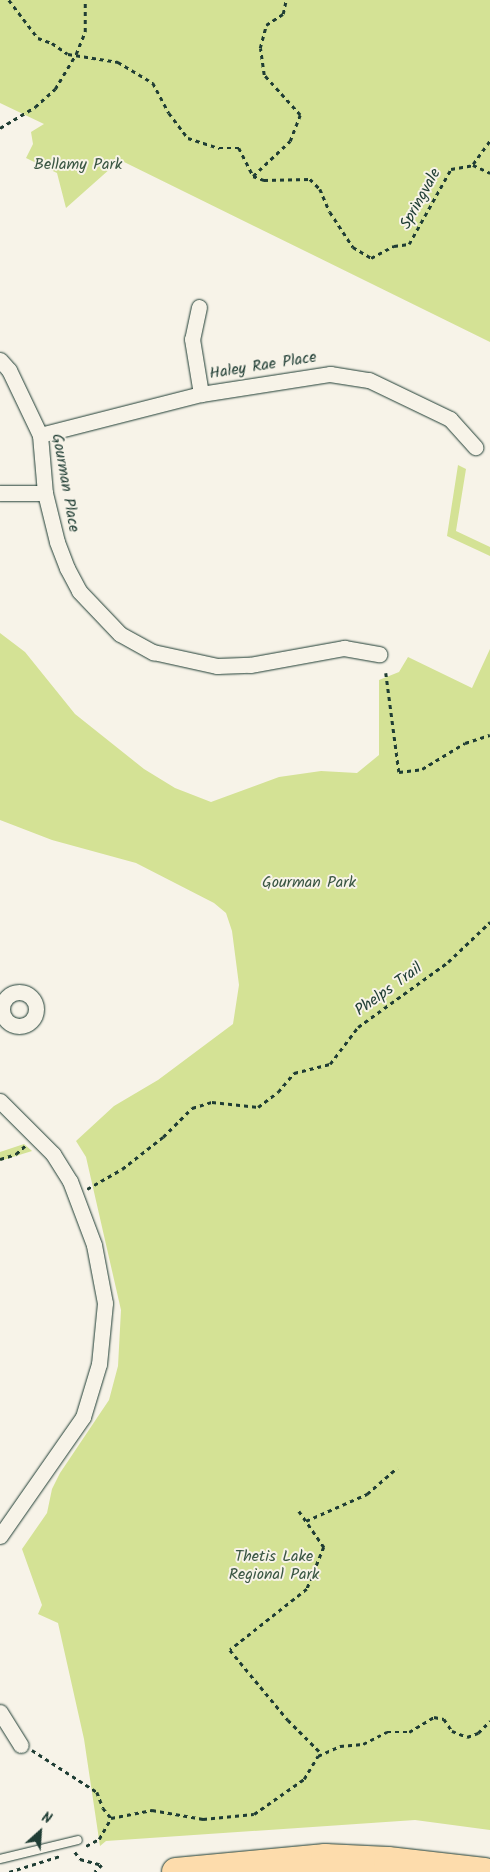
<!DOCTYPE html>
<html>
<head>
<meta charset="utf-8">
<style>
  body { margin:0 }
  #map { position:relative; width:490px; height:1872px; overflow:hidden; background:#f7f3e8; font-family:Kalam,sans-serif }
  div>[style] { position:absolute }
  .green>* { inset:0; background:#d4e295 }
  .path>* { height:2.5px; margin-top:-1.25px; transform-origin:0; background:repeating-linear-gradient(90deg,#1f3d34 0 4px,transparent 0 8px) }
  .roads { filter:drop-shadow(0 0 1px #1f3d34) drop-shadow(0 0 1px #1f3d34) }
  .service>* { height:8px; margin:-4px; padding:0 4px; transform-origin:4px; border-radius:4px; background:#f7f3e8 }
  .minor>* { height:15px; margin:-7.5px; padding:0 7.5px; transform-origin:7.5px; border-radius:7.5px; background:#f7f3e8 }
  .minor>.ring { margin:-7.5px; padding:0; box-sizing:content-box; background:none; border:15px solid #f7f3e8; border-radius:50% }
  .motorway>* { height:28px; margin:-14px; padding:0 14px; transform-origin:14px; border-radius:14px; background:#fddcac }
  span { translate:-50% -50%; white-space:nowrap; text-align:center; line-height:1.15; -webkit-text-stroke:4px #f7f3e8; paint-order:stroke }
  .park-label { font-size:16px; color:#3a5643 }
  .street-label { font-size:16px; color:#1f3d34 }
  .north { position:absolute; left:15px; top:1807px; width:50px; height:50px; -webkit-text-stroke:4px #f7f3e8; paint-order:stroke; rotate:26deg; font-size:14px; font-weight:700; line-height:20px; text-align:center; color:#1f3d34 }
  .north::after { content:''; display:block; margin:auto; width:18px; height:22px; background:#1f3d34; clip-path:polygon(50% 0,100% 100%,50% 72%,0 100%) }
</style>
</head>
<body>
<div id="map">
  <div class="green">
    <i style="clip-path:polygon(0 0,490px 0,490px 342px,120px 160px,66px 208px,57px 173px,26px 158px,33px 144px,31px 132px,44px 124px,0 103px)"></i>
    <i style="clip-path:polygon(458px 465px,466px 469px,456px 531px,490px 547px,490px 556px,447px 536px)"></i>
    <i style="clip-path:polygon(0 633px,25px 652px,75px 714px,144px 769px,175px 788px,211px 802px,279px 777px,321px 771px,357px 773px,379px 755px,379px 680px,399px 672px,408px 657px,472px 688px,490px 649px,490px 1830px,415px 1820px,106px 1841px,100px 1846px,84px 1739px,58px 1623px,38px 1614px,42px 1605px,22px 1549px,47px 1513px,52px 1489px,60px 1473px,109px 1400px,118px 1366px,121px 1310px,86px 1157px,76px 1141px,114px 1106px,158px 1080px,233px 1024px,239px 985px,232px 931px,226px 913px,214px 903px,136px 863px,52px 840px,0 820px)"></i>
    <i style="clip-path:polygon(24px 1144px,32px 1151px,0 1161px,0 1152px)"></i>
  </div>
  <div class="path">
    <i style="left:9px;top:0;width:48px;rotate:52.7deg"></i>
    <i style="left:38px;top:38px;width:15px;rotate:20deg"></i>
    <i style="left:52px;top:43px;width:19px;rotate:35deg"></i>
    <i style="left:68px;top:54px;width:51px;rotate:9.1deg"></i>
    <i style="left:118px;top:62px;width:41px;rotate:31deg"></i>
    <i style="left:153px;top:83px;width:34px;rotate:62deg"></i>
    <i style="left:169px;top:113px;width:31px;rotate:53deg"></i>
    <i style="left:188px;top:138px;width:33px;rotate:18deg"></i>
    <i style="left:219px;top:148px;width:20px"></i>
    <i style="left:239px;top:148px;width:31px;rotate:63deg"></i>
    <i style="left:253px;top:176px;width:12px;rotate:20deg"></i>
    <i style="left:264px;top:180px;width:46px;rotate:-1.2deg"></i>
    <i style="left:310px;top:179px;width:14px;rotate:45deg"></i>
    <i style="left:320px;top:189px;width:25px;rotate:67deg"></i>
    <i style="left:330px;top:212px;width:42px;rotate:56.7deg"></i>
    <i style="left:353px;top:247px;width:21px;rotate:31deg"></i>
    <i style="left:371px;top:258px;width:26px;rotate:-28deg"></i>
    <i style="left:394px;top:246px;width:15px;rotate:-8deg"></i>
    <i style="left:409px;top:244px;width:86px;rotate:-60.8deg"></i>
    <i style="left:451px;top:169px;width:22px;rotate:-10deg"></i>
    <i style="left:473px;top:165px;width:19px;rotate:25deg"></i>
    <i style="left:0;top:128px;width:41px;rotate:-31deg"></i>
    <i style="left:35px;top:107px;width:27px;rotate:-42deg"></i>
    <i style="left:55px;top:89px;width:41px;rotate:-59deg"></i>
    <i style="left:76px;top:54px;width:24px;rotate:-68deg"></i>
    <i style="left:85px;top:32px;width:32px;rotate:-90deg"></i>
    <i style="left:473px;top:164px;width:29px;rotate:-54deg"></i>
    <i style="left:253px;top:176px;width:51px;rotate:-43.4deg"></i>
    <i style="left:290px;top:141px;width:28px;rotate:-69deg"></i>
    <i style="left:300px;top:115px;width:54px;rotate:-132deg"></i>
    <i style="left:264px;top:75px;width:27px;rotate:-98deg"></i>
    <i style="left:260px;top:48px;width:24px;rotate:-75deg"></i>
    <i style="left:266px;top:25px;width:20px;rotate:-33deg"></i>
    <i style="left:283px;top:14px;width:14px;rotate:-78deg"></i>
    <i style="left:386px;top:673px;width:100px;rotate:82.5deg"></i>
    <i style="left:399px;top:772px;width:23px;rotate:-7deg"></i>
    <i style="left:422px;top:769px;width:50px;rotate:-31.2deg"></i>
    <i style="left:465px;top:743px;width:26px;rotate:-18deg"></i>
    <i style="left:0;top:1159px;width:17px;rotate:-17deg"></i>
    <i style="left:16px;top:1154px;width:13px;rotate:-42deg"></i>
    <i style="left:87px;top:1189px;width:40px;rotate:-29.7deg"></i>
    <i style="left:122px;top:1169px;width:52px;rotate:-38deg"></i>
    <i style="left:163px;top:1137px;width:41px;rotate:-45deg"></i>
    <i style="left:192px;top:1108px;width:21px;rotate:-17deg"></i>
    <i style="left:212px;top:1102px;width:46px;rotate:6.2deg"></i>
    <i style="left:258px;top:1107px;width:25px;rotate:-37deg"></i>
    <i style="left:278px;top:1092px;width:25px;rotate:-50deg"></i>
    <i style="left:294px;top:1073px;width:37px;rotate:-14deg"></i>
    <i style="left:330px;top:1064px;width:46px;rotate:-52.9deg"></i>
    <i style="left:358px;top:1027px;width:111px;rotate:-35.8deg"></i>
    <i style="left:448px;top:962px;width:58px;rotate:-43.6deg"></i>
    <i style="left:299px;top:1511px;width:44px;rotate:55.2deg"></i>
    <i style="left:324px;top:1547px;width:45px;rotate:112deg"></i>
    <i style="left:307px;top:1589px;width:98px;rotate:141.6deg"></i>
    <i style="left:230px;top:1650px;width:91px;rotate:50.4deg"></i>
    <i style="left:288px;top:1720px;width:48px;rotate:45deg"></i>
    <i style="left:306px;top:1521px;width:67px;rotate:-23.9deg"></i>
    <i style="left:367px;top:1494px;width:40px;rotate:-41deg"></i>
    <i style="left:32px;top:1750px;width:77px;rotate:32.9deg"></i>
    <i style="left:97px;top:1792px;width:17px;rotate:69deg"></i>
    <i style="left:103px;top:1808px;width:13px;rotate:51deg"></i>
    <i style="left:86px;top:1846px;width:15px;rotate:-28deg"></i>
    <i style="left:99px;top:1839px;width:24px;rotate:-60deg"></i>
    <i style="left:111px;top:1818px;width:42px;rotate:-11deg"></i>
    <i style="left:152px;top:1810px;width:52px;rotate:10deg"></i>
    <i style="left:203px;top:1819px;width:51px;rotate:-5.6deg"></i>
    <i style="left:254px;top:1814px;width:61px;rotate:-35deg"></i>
    <i style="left:304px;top:1779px;width:27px;rotate:-59deg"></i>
    <i style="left:318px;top:1756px;width:24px;rotate:-24deg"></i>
    <i style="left:340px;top:1746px;width:23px;rotate:-5deg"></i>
    <i style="left:363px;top:1744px;width:27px;rotate:-27deg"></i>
    <i style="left:387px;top:1732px;width:22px"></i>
    <i style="left:409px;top:1732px;width:29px;rotate:-31deg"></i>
    <i style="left:434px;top:1717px;width:10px;rotate:11deg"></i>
    <i style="left:444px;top:1719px;width:14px;rotate:56deg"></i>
    <i style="left:452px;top:1731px;width:16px;rotate:22deg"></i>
    <i style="left:467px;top:1737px;width:12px;rotate:-20deg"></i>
    <i style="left:478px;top:1733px;width:17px;rotate:-45deg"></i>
    <i style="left:75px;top:1852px;width:9px;rotate:54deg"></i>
    <i style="left:80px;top:1859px;width:23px;rotate:15deg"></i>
    <i style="left:102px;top:1865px;width:10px;rotate:135deg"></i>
    <i style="left:9px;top:1872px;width:53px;rotate:-17.4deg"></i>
  </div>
  <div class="roads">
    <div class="service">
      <i style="left:0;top:1859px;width:80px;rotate:-13.7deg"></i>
    </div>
    <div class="minor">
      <i style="left:199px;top:307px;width:33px;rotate:102deg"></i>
      <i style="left:192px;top:339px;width:56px;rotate:80.7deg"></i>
      <i style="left:0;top:360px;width:13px;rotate:48deg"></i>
      <i style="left:9px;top:370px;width:72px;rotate:64.5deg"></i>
      <i style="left:40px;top:435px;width:58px;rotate:85.1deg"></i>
      <i style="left:45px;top:493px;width:50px;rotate:76.2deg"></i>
      <i style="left:57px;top:542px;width:28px;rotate:69deg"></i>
      <i style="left:67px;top:568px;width:26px;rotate:62deg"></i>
      <i style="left:79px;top:591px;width:59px;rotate:46.4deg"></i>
      <i style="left:120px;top:634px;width:38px;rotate:29deg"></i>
      <i style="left:153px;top:652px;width:66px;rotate:12.3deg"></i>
      <i style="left:217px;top:666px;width:33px;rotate:-2deg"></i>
      <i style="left:250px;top:665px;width:96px;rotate:-10.3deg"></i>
      <i style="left:344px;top:648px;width:36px;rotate:10deg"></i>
      <i style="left:40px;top:435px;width:166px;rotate:-14.3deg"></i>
      <i style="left:201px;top:394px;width:131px;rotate:-8.8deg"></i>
      <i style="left:330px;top:374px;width:39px;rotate:9deg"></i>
      <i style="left:369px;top:380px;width:90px;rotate:25.7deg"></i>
      <i style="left:450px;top:419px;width:38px;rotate:48deg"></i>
      <i style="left:0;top:493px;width:45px"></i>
      <i class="ring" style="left:2px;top:992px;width:19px;height:19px"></i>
      <i style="left:0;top:1101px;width:75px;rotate:45deg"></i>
      <i style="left:53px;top:1154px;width:32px;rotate:58deg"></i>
      <i style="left:70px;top:1181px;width:68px;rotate:69.4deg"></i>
      <i style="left:94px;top:1245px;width:59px;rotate:79.3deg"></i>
      <i style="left:105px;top:1303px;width:61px;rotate:95.6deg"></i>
      <i style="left:99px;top:1364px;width:55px;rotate:106.8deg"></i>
      <i style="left:83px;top:1417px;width:145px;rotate:124.9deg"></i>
      <i style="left:0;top:1712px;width:39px;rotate:58deg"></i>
    </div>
    <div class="motorway">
      <i style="left:176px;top:1872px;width:150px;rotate:-5.4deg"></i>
      <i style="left:325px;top:1858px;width:63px;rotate:2.7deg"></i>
      <i style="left:388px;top:1861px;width:97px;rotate:6.5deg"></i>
    </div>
  </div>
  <div class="park-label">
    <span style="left:78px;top:165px">Bellamy Park</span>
    <span style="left:309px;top:883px">Gourman Park</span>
    <span style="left:274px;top:1566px">Thetis Lake<br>Regional Park</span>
  </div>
  <div class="street-label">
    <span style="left:421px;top:199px;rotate:-61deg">Springvale</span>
    <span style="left:263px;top:366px;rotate:-9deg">Haley Rae Place</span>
    <span style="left:65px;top:483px;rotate:80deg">Gourman Place</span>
    <span style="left:389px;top:990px;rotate:-36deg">Phelps Trail</span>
  </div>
  <div class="north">N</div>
</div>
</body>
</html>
